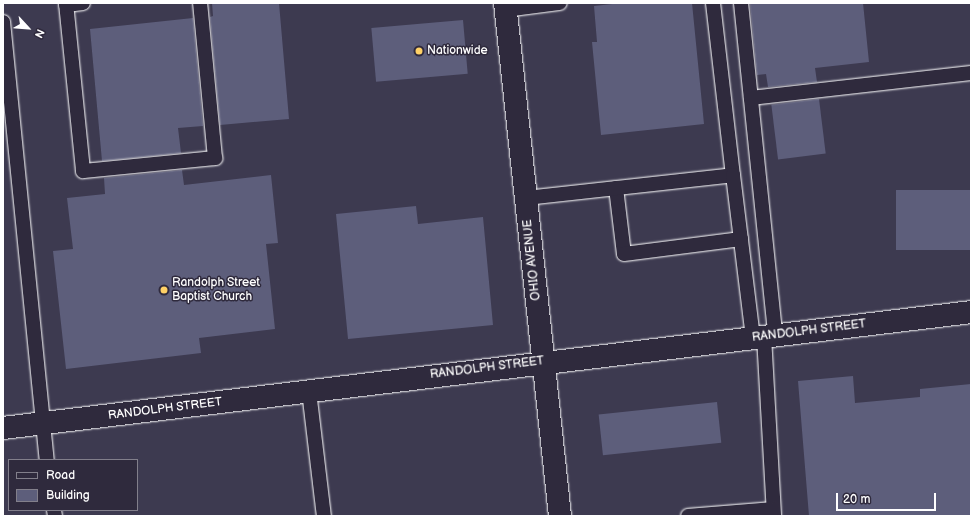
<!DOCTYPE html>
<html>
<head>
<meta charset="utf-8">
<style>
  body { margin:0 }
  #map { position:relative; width:974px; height:519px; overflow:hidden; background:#3d3a50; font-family:"Balsamiq Sans",sans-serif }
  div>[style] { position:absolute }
  .building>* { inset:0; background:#5d5e7b; transform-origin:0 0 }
  .roads { filter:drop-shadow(0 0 1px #fff) drop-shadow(0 0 1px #fff) }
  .lane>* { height:14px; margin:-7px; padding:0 7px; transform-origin:7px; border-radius:7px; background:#2f2a3d }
  .street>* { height:22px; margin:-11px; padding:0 11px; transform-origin:11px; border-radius:11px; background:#2f2a3d }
  .secondary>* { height:22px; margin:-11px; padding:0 11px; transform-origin:11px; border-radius:11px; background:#2f2a3d }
  .dots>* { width:11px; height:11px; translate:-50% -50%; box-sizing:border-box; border:2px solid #2f2a3d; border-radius:50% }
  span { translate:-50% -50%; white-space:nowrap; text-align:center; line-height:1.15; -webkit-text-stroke:3px #2f2a3d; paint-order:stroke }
  .poi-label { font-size:12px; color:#fff }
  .left { translate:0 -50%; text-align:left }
  .street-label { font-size:12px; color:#fff }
  .frame { position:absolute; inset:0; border:4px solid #fff; pointer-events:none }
  .legend { position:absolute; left:8px; top:459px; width:130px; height:52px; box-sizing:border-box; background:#2f2a3d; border:1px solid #827f8b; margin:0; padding:5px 7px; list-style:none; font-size:12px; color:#fff }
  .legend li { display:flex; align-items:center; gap:8px; height:20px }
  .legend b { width:20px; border:1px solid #827f8b }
  .north { position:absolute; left:8px; top:8px; width:40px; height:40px; -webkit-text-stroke:3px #2f2a3d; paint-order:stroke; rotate:116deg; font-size:11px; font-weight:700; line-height:16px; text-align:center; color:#fff }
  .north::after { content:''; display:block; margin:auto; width:14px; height:18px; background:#fff; clip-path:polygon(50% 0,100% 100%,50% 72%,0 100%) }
  .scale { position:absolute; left:836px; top:493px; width:100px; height:18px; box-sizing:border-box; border:2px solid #fff; border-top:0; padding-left:5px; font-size:12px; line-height:14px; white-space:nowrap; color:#fff; -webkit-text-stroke:3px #2f2a3d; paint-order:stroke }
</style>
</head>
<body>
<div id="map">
  <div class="building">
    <i style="clip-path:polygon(212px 3px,279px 3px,289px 119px,220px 125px,210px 17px,213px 16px)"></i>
    <i style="clip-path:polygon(621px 3px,692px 3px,704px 124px,601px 135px,592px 42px,597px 42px,594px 6px)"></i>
    <i style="clip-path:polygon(750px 3px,863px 3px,869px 62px,815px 68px,817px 82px,768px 87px,766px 74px,757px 75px)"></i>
    <i style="clip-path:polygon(193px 18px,203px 126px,178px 128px,181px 153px,102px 161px,90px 29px)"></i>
    <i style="left:463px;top:20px;width:54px;height:92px;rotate:85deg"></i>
    <i style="left:819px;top:99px;width:55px;height:48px;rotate:83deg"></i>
    <i style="clip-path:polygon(182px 170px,184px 185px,271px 175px,278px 243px,266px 244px,275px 329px,199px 338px,201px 353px,66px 369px,53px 251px,73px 249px,67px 198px,105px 194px,104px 178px)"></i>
    <i style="left:971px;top:190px;width:60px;height:75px;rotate:90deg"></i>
    <i style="clip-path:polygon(416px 206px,418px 224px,483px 217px,493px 325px,348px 339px,336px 214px)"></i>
    <i style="clip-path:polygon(853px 376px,855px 403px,920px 397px,920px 389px,971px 384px,971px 516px,809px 516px,798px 381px)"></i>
    <i style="left:717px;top:402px;width:41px;height:119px;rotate:84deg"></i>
  </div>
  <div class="roads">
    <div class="lane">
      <i style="left:66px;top:3px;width:169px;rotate:84.2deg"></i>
      <i style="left:83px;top:171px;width:133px;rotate:-5.6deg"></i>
      <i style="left:215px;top:158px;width:156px;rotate:-95.5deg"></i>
      <i style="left:713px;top:3px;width:173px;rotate:83.4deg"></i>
      <i style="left:741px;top:3px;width:333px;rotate:84.1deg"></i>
      <i style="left:66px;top:5px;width:17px;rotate:-7deg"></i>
      <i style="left:506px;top:10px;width:54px;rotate:-7.4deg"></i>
      <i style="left:3px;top:22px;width:440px;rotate:84.3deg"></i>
      <i style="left:751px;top:98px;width:221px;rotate:-6.5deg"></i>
      <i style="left:616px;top:188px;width:66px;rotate:83.1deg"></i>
      <i style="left:624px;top:254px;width:118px;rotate:-7.3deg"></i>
      <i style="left:526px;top:198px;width:208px;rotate:-6.3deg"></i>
      <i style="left:733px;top:175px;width:163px;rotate:83deg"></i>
      <i style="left:764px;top:336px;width:180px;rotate:86.8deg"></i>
      <i style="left:309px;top:391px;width:126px;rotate:83.2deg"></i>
      <i style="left:54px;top:510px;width:6px;rotate:81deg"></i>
      <i style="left:688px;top:516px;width:85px;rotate:-4.7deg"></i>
    </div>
    <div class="street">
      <i style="left:505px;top:3px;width:516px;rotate:83.88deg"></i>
    </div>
    <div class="secondary">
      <i style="left:3px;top:428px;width:975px;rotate:-6.83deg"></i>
    </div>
  </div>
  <div class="dots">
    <i style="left:419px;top:51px;background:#ffd166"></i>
    <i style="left:164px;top:290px;background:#ffd166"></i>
  </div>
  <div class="poi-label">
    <span class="left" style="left:427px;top:51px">Nationwide</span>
    <span class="left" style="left:172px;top:290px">Randolph Street<br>Baptist Church</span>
  </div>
  <div class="street-label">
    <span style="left:532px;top:260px;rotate:-96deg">OHIO AVENUE</span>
    <span style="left:809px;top:331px;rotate:-7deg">RANDOLPH STREET</span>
    <span style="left:487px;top:368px;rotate:-7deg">RANDOLPH STREET</span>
    <span style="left:165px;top:409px;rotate:-7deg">RANDOLPH STREET</span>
  </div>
  <div class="frame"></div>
  <ul class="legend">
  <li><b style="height:5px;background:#2f2a3d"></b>Road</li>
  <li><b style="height:11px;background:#5d5e7b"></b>Building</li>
  </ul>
  <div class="north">N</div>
  <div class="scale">20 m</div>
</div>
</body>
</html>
